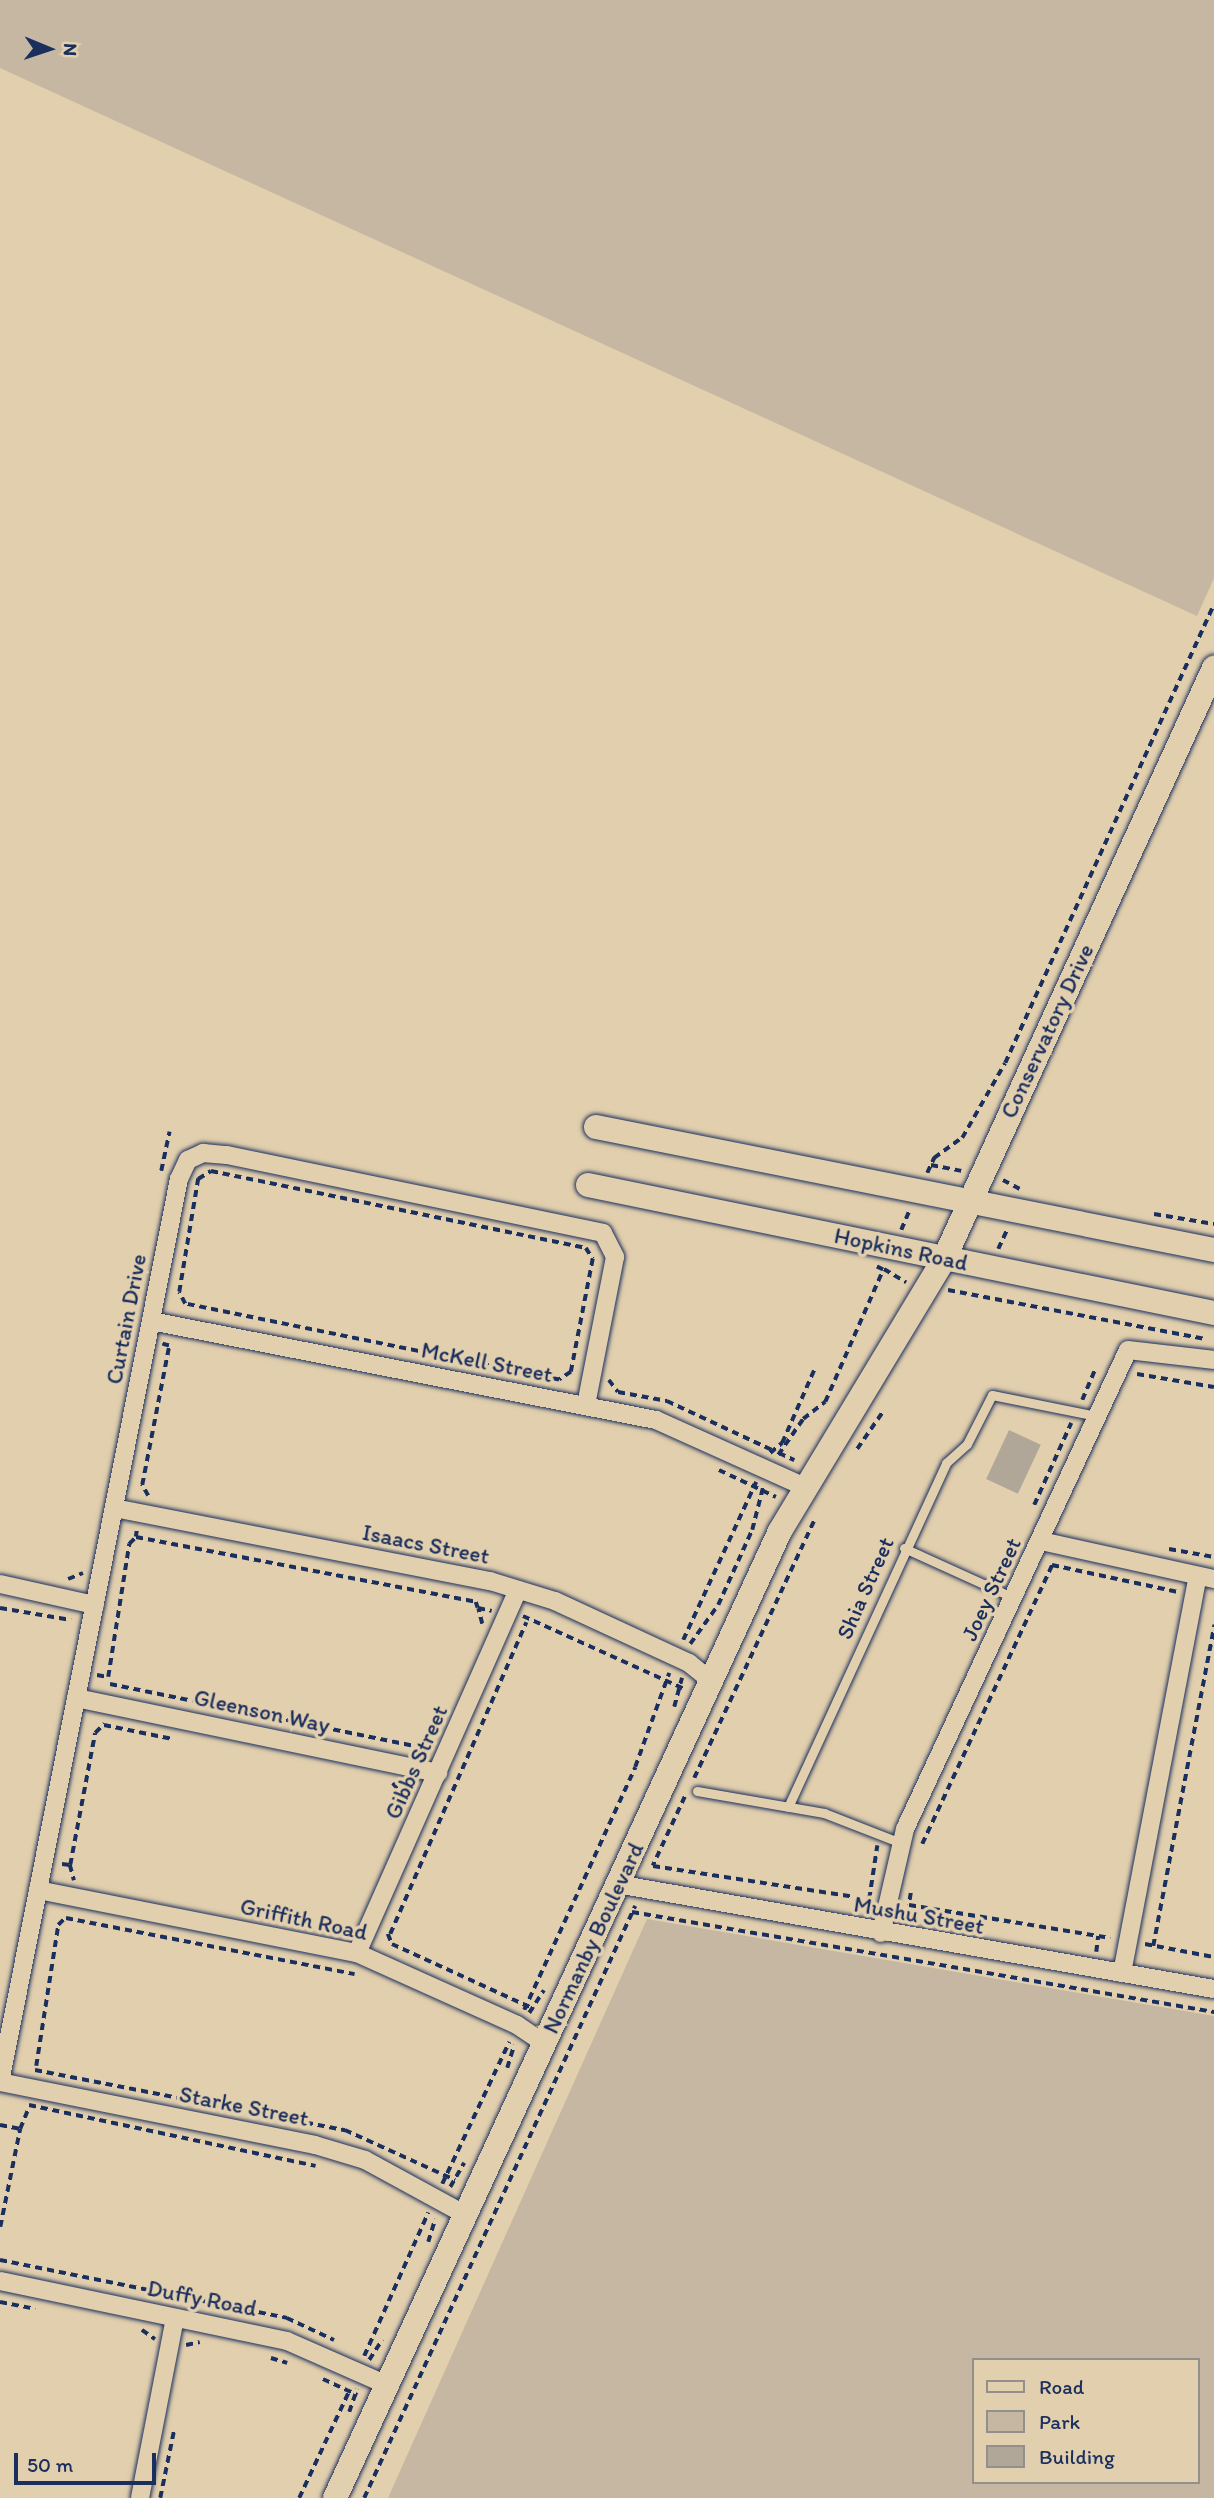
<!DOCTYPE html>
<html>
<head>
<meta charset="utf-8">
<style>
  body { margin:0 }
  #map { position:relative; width:1214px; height:2498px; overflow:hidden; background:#e2cfad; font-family:Itim,sans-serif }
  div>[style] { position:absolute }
  .green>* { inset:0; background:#c5b7a1 }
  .building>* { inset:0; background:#b0a799; transform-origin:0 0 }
  .path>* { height:3.5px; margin-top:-1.75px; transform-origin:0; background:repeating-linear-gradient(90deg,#1b2f5e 0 7px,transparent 0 12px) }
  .roads { filter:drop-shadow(0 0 2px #1b2f5e) drop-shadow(0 0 2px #1b2f5e) }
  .lane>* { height:9px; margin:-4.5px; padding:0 4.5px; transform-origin:4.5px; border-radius:4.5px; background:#e2cfad }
  .street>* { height:18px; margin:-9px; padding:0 9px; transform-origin:9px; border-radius:9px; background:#e2cfad }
  .secondary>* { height:24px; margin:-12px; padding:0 12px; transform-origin:12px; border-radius:12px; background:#e2cfad }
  span { translate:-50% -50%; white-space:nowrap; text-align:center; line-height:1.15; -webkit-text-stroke:7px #e2cfad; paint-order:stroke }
  .street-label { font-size:23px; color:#1b2f5e }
  .legend { position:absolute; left:972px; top:2358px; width:228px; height:126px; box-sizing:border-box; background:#e2cfad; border:2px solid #928f8d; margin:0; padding:9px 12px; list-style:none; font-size:21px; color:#1b2f5e }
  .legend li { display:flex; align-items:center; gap:14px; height:35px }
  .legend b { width:35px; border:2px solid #928f8d }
  .north { position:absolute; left:14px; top:14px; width:70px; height:70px; -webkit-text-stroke:5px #e2cfad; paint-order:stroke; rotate:92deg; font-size:19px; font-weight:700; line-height:28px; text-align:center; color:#1b2f5e }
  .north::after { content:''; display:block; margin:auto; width:24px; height:32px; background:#1b2f5e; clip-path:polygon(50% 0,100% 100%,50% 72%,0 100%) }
  .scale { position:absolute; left:14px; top:2453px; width:142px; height:32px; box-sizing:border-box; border:4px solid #1b2f5e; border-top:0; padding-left:9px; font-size:21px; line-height:24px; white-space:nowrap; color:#1b2f5e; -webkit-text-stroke:5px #e2cfad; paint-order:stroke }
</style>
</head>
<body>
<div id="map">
  <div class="green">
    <i style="clip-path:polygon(0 0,1214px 0,1214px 578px,1197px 616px,0 68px)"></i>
    <i style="clip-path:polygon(evenodd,647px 1919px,1214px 2016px,1214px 2498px,388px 2498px,647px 1919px,974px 2360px,1198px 2360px,1198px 2482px,974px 2482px,974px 2360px)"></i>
  </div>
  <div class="building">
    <i style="left:1009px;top:1430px;width:35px;height:54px;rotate:25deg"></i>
  </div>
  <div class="path">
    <i style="left:931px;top:1165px;width:31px;rotate:11deg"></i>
    <i style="left:161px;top:1171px;width:40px;rotate:-78deg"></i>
    <i style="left:211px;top:1171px;width:383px;rotate:11.6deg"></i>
    <i style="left:586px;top:1248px;width:13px;rotate:58deg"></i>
    <i style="left:593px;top:1259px;width:115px;rotate:101deg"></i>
    <i style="left:571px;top:1372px;width:14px;rotate:146deg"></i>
    <i style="left:559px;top:1380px;width:382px;rotate:-168.5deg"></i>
    <i style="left:185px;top:1304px;width:13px;rotate:-117deg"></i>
    <i style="left:179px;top:1292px;width:115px;rotate:-80.5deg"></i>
    <i style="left:198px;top:1179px;width:15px;rotate:-32deg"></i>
    <i style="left:927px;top:1173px;width:17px;rotate:-65deg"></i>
    <i style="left:934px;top:1158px;width:34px;rotate:-36deg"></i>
    <i style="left:962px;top:1138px;width:86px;rotate:-60.2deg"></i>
    <i style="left:1005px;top:1063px;width:504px;rotate:-65.52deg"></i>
    <i style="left:1003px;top:1180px;width:19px;rotate:28deg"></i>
    <i style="left:1154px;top:1214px;width:61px;rotate:9.5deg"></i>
    <i style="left:901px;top:1230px;width:21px;rotate:-67deg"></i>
    <i style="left:998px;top:1249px;width:21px;rotate:-65deg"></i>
    <i style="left:884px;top:1269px;width:26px;rotate:31deg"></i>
    <i style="left:948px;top:1290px;width:262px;rotate:10.8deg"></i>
    <i style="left:1137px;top:1374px;width:78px;rotate:9.6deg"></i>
    <i style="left:609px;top:1380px;width:15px;rotate:53deg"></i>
    <i style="left:618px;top:1392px;width:50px;rotate:10.4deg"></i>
    <i style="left:667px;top:1401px;width:116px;rotate:25deg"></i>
    <i style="left:1082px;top:1400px;width:33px;rotate:-67deg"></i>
    <i style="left:857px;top:1449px;width:47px;rotate:-55.3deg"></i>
    <i style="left:770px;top:1453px;width:16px;rotate:-40deg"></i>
    <i style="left:782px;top:1443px;width:82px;rotate:-66.3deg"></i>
    <i style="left:779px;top:1453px;width:17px;rotate:25deg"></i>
    <i style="left:778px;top:1455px;width:44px;rotate:-55.2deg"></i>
    <i style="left:803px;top:1419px;width:28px;rotate:-38deg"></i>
    <i style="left:825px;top:1402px;width:144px;rotate:-66.3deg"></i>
    <i style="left:883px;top:1270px;width:7px;rotate:-153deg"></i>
    <i style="left:719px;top:1470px;width:63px;rotate:25.3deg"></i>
    <i style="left:148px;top:1496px;width:13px;rotate:-119deg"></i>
    <i style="left:142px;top:1485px;width:142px;rotate:-79deg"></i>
    <i style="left:169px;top:1346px;width:7px;rotate:-164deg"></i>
    <i style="left:1034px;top:1505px;width:90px;rotate:-65.7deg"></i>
    <i style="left:137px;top:1531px;width:6px;rotate:99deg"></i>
    <i style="left:136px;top:1537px;width:346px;rotate:10.8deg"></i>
    <i style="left:476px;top:1602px;width:6px;rotate:72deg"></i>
    <i style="left:1169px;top:1549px;width:46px;rotate:10.1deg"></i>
    <i style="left:68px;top:1579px;width:16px;rotate:-22deg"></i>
    <i style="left:0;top:1608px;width:72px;rotate:9.6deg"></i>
    <i style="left:523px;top:1616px;width:178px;rotate:24.3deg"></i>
    <i style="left:482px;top:1624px;width:16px;rotate:-104deg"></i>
    <i style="left:478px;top:1608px;width:14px;rotate:12deg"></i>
    <i style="left:683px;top:1640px;width:174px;rotate:-65.2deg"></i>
    <i style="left:690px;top:1644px;width:48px;rotate:-54.3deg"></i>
    <i style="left:718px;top:1605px;width:82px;rotate:-65.6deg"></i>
    <i style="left:752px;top:1530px;width:44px;rotate:-75.7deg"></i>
    <i style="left:97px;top:1675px;width:11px;rotate:10deg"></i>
    <i style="left:108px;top:1677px;width:135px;rotate:-81deg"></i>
    <i style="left:129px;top:1544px;width:10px;rotate:-45deg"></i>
    <i style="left:110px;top:1684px;width:317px;rotate:11.5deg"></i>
    <i style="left:421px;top:1747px;width:13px;rotate:-29deg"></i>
    <i style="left:674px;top:1707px;width:30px;rotate:-75deg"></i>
    <i style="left:104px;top:1725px;width:70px;rotate:11.5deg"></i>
    <i style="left:694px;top:1778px;width:287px;rotate:-65deg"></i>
    <i style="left:393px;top:1783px;width:15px;rotate:53deg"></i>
    <i style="left:685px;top:1797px;width:76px;rotate:114.9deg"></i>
    <i style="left:653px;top:1866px;width:218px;rotate:8.7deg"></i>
    <i style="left:868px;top:1899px;width:12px;rotate:110deg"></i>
    <i style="left:922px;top:1844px;width:308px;rotate:-65deg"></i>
    <i style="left:1052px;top:1565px;width:129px;rotate:12.1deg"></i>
    <i style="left:62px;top:1864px;width:8px;rotate:7deg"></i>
    <i style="left:70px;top:1865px;width:134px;rotate:-79.3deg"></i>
    <i style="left:95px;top:1733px;width:13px;rotate:-45deg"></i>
    <i style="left:70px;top:1865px;width:16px;rotate:75deg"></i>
    <i style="left:911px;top:1893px;width:12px;rotate:99deg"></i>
    <i style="left:909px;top:1905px;width:204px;rotate:9.3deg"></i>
    <i style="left:869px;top:1899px;width:54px;rotate:-81.4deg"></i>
    <i style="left:632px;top:1912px;width:591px;rotate:9.75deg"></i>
    <i style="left:66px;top:1918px;width:294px;rotate:11deg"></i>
    <i style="left:330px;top:1928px;width:19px;rotate:-6deg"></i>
    <i style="left:388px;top:1934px;width:11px;rotate:68deg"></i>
    <i style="left:390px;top:1934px;width:340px;rotate:-66.4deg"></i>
    <i style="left:392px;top:1944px;width:156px;rotate:24.6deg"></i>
    <i style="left:1145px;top:1944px;width:70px;rotate:10.7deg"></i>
    <i style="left:1153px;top:1946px;width:327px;rotate:-79.2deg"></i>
    <i style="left:1096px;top:1952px;width:16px;rotate:-83deg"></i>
    <i style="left:524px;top:2010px;width:267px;rotate:-65.4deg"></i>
    <i style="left:635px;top:1767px;width:100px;rotate:-70.1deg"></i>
    <i style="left:529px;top:2013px;width:27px;rotate:-57deg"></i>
    <i style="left:36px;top:2066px;width:143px;rotate:-81.1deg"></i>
    <i style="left:58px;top:1925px;width:10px;rotate:-45deg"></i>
    <i style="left:507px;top:2068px;width:24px;rotate:-73deg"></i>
    <i style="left:35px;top:2070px;width:316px;rotate:11deg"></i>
    <i style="left:345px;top:2130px;width:121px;rotate:24.4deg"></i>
    <i style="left:29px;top:2105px;width:293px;rotate:12deg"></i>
    <i style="left:0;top:2125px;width:20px;rotate:11deg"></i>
    <i style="left:20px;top:2129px;width:22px;rotate:-68deg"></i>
    <i style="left:442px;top:2184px;width:157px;rotate:-64.7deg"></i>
    <i style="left:450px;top:2187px;width:28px;rotate:-60deg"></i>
    <i style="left:0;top:2227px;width:100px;rotate:-78.5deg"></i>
    <i style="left:428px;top:2242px;width:24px;rotate:-73deg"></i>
    <i style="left:0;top:2260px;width:293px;rotate:11.4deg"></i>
    <i style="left:287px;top:2318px;width:52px;rotate:25.1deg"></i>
    <i style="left:0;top:2302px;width:36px;rotate:11deg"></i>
    <i style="left:142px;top:2330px;width:16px;rotate:35deg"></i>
    <i style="left:186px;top:2345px;width:14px;rotate:-12deg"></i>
    <i style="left:364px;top:2356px;width:157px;rotate:-65.9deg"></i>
    <i style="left:271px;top:2358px;width:17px;rotate:17deg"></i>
    <i style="left:369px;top:2360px;width:24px;rotate:-57deg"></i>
    <i style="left:323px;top:2379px;width:38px;rotate:25deg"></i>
    <i style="left:349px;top:2412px;width:24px;rotate:-71deg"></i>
    <i style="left:160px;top:2498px;width:69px;rotate:-78.4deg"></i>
    <i style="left:299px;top:2498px;width:120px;rotate:-64.9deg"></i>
    <i style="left:364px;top:2498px;width:651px;rotate:-65.4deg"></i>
  </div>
  <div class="roads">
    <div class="lane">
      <i style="left:904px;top:1548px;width:121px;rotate:24.4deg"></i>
      <i style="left:697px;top:1791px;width:129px;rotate:9.8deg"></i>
      <i style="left:824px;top:1813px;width:83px;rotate:21.3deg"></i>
      <i style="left:788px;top:1807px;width:379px;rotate:-65.3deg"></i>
      <i style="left:946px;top:1463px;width:28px;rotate:-42deg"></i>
      <i style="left:967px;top:1444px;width:55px;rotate:-63deg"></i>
      <i style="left:992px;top:1395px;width:106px;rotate:11.4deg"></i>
    </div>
    <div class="street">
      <i style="left:151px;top:1321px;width:515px;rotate:11.09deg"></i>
      <i style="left:656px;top:1420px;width:161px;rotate:24.2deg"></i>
      <i style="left:114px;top:1508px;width:383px;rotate:11deg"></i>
      <i style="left:490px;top:1581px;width:68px;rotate:17.1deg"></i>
      <i style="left:555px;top:1601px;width:148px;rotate:24.8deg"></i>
      <i style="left:689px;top:1663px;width:28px;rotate:39deg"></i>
      <i style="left:1041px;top:1541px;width:177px;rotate:12.4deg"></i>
      <i style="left:0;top:1584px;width:97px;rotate:12.5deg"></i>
      <i style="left:76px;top:1698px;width:370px;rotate:11.7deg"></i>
      <i style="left:617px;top:1884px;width:606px;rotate:9.98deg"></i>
      <i style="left:38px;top:1890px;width:325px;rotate:11.2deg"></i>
      <i style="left:357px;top:1953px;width:175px;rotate:24.2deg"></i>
      <i style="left:517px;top:2025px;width:32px;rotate:34deg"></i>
      <i style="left:881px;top:1933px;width:107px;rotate:-77deg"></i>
      <i style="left:905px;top:1829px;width:528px;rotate:-65.04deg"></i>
      <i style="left:1128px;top:1350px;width:87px;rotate:6.6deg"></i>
      <i style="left:357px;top:1953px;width:397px;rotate:-66.1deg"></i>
      <i style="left:1122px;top:1973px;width:404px;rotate:-79.2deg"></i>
      <i style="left:0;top:2082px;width:921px;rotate:-78.79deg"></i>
      <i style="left:179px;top:1179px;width:21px;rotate:-65deg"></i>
      <i style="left:188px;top:1160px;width:17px;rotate:-25deg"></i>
      <i style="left:203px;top:1153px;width:24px;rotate:5deg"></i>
      <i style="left:227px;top:1155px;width:384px;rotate:11.7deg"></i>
      <i style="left:603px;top:1233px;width:27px;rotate:63deg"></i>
      <i style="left:615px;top:1257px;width:151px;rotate:101.1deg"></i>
      <i style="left:0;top:2082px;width:321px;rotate:11.3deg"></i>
      <i style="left:315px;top:2145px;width:52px;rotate:16.7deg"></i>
      <i style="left:365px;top:2160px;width:115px;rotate:28.6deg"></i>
      <i style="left:0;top:2281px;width:293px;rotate:11.8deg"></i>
      <i style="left:287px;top:2341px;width:109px;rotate:23.7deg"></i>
      <i style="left:140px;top:2498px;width:183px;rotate:-79deg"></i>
    </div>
    <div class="secondary">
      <i style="left:596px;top:1127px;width:630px;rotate:11.26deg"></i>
      <i style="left:588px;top:1185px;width:639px;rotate:11.56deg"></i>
      <i style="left:335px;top:2498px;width:1064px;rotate:-65.29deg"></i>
      <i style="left:780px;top:1531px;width:320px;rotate:-58.9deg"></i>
      <i style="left:945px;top:1257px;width:648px;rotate:-65.45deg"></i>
    </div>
  </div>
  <div class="street-label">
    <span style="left:1047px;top:1031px;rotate:-65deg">Conservatory Drive</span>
    <span style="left:901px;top:1249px;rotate:12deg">Hopkins Road</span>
    <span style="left:126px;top:1319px;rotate:-79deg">Curtain Drive</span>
    <span style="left:487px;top:1362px;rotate:11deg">McKell Street</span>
    <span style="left:426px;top:1544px;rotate:11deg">Isaacs Street</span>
    <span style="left:865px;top:1588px;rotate:-66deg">Shia Street</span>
    <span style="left:991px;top:1589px;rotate:-65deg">Joey Street</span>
    <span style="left:262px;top:1711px;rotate:12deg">Gleenson Way</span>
    <span style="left:416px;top:1762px;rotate:-66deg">Gibbs Street</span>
    <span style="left:919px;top:1915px;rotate:10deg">Mushu Street</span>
    <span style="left:304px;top:1919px;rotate:12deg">Griffith Road</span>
    <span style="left:593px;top:1938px;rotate:-65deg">Normanby Boulevard</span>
    <span style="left:244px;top:2106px;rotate:11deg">Starke Street</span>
    <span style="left:202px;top:2298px;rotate:11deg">Duffy Road</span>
  </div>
  <ul class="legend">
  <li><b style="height:9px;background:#e2cfad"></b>Road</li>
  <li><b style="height:19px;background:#c5b7a1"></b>Park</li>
  <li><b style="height:19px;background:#b0a799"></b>Building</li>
  </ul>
  <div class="north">N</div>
  <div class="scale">50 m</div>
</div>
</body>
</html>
